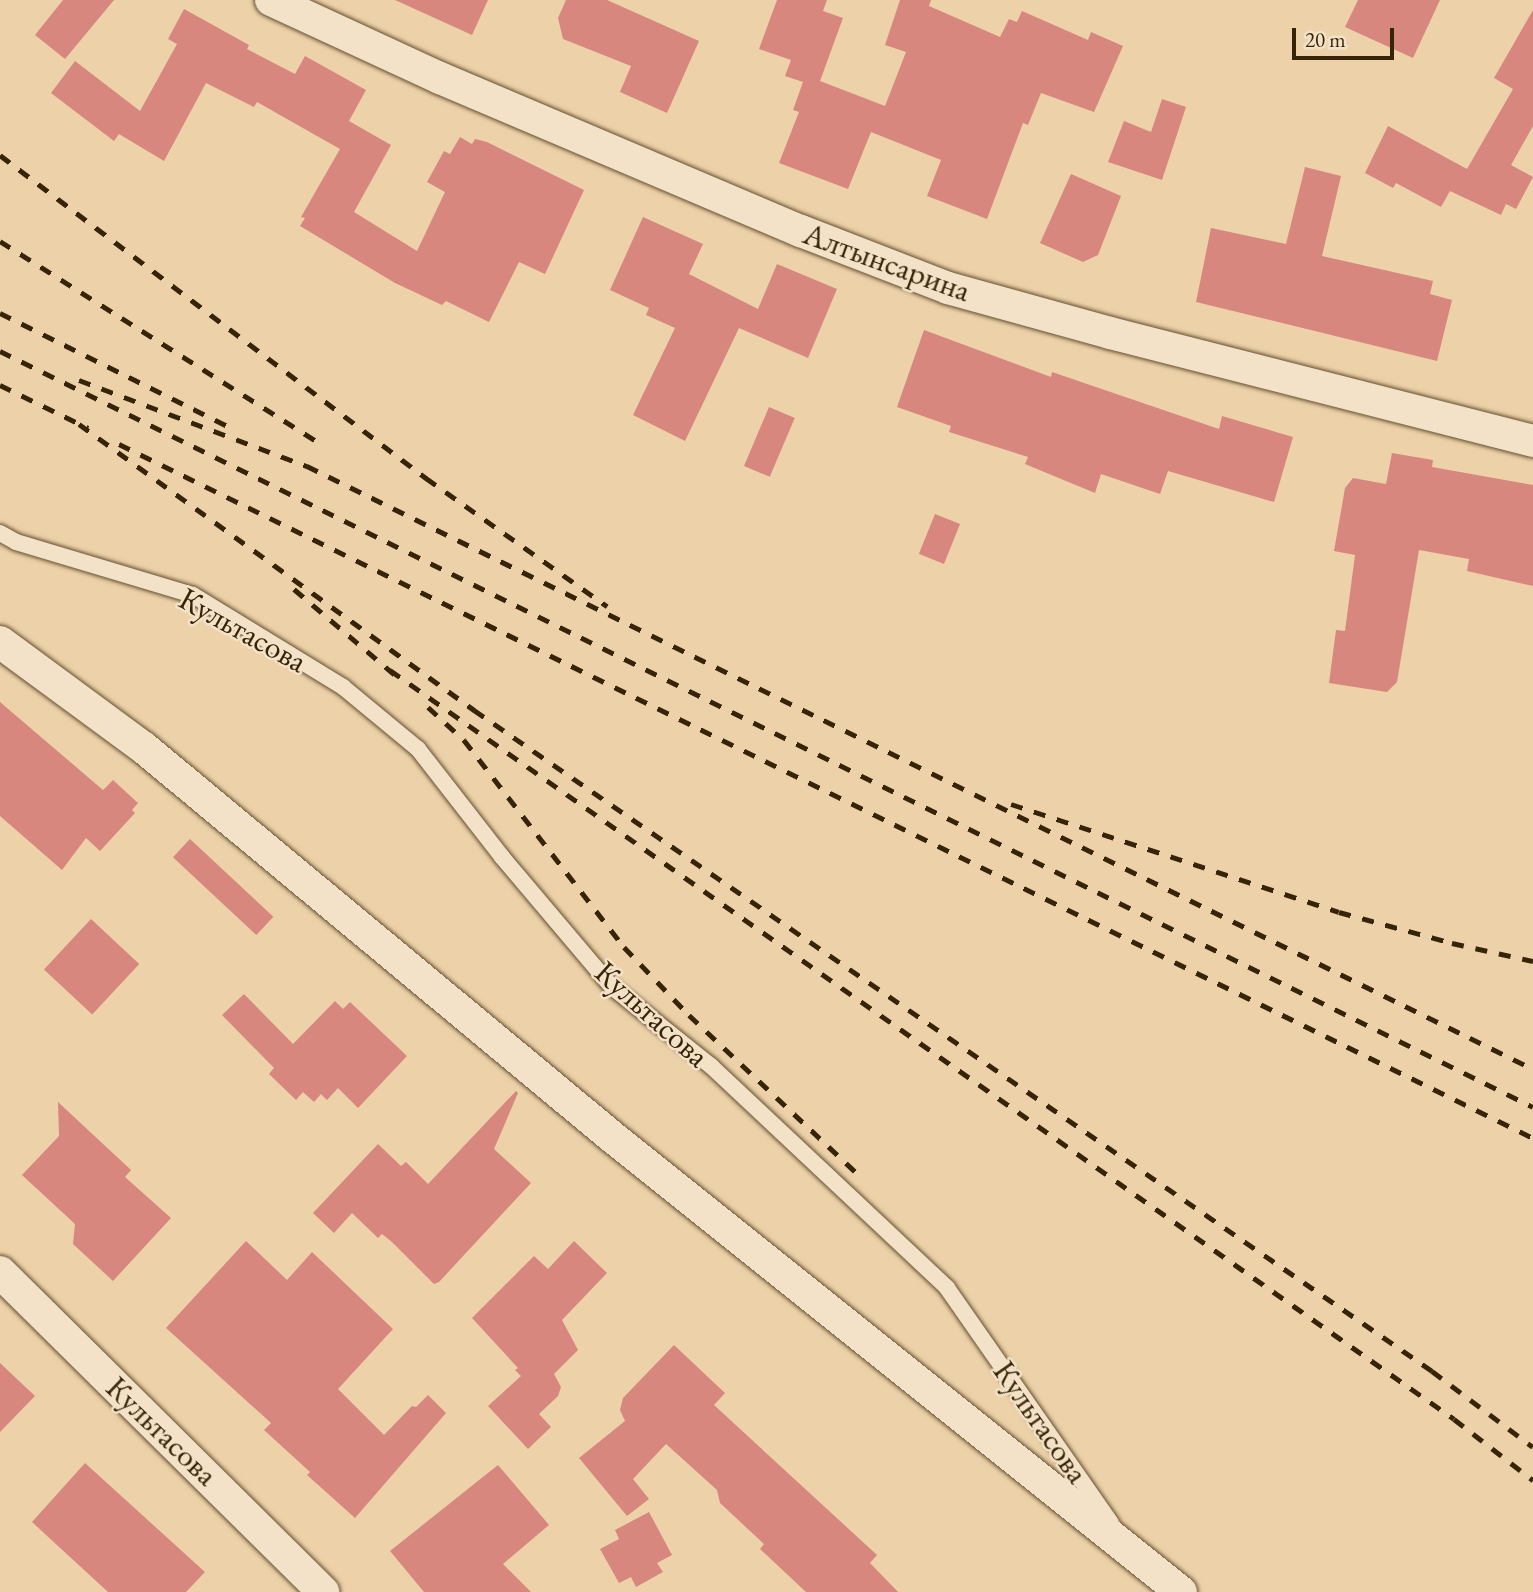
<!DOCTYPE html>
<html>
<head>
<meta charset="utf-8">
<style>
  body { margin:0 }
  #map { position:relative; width:1533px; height:1592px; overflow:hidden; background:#edd2a9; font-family:"EB Garamond",serif }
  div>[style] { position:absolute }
  .building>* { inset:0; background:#d7877e; transform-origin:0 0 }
  .roads { filter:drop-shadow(0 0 2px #644f30) drop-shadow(0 0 2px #644f30) }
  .service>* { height:16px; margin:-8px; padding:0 8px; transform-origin:8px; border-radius:8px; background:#f3e2c7 }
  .minor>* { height:32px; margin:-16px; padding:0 16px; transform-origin:16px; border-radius:16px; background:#f3e2c7 }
  .rail>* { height:5px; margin-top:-2.5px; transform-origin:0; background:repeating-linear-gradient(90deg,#372307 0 12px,transparent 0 24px) }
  span { translate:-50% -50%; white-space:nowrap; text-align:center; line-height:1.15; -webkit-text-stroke:5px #f3e2c7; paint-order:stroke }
  .street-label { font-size:32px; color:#372307 }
  .scale { position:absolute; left:1292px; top:28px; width:102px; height:32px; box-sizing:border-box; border:4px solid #372307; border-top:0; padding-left:9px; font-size:21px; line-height:24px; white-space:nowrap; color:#372307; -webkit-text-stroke:5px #f3e2c7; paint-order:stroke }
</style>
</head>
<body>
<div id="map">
  <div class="building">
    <i style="clip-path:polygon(63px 0,114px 0,65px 59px,35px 35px)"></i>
    <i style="clip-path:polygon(395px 0,488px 0,472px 35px)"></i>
    <i style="clip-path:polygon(566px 0,607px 0,699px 41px,667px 113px,620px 92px,631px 66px,563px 39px,558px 18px)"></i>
    <i style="clip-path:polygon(777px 0,827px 0,823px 11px,843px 18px,820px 81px,885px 106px,906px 52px,885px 45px,900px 0,931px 0,929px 6px,1000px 37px,1009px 19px,1017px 22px,1022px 11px,1088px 40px,1091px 32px,1123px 46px,1094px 112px,1041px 93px,1028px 125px,1023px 123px,987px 219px,927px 196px,941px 160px,871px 132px,848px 189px,779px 163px,799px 112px,793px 110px,803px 82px,785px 76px,791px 60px,759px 49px)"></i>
    <i style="clip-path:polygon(1358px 0,1440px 0,1413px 58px,1345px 27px)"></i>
    <i style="clip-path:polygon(184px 9px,249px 45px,247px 49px,295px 74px,305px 56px,366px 90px,349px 121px,391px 145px,354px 212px,417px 251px,445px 192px,427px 182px,444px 151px,450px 154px,460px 137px,472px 144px,475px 139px,487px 142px,584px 190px,545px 274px,519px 262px,489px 322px,446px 301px,442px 305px,395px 283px,300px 226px,305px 218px,301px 217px,340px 149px,257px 102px,254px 107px,206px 83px,164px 161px,119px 134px,114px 141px,51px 93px,75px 61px,140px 111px,177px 44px,168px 39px)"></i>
    <i style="clip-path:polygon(1533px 10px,1533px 126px,1511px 165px,1533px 177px,1516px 209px,1506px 204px,1501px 215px,1450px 191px,1441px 207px,1396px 183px,1393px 188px,1365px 173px,1388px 126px,1467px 169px,1513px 89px,1494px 78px)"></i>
    <i style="clip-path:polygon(1162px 99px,1186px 107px,1162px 180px,1108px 162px,1124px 121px,1151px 132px)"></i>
    <i style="clip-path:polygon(1305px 167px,1341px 176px,1322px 256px,1433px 281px,1430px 294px,1452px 300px,1437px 361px,1196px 302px,1211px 228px,1286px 244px)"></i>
    <i style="clip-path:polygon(1071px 174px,1121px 196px,1098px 255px,1083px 262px,1040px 243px)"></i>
    <i style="clip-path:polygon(643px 217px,703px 244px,689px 274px,758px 309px,777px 264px,837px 289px,808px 358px,739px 328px,685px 441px,633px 415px,675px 328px,646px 315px,649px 308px,610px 290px)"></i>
    <i style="clip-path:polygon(924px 330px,1051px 377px,1052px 372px,1219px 429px,1222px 416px,1293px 437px,1274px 502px,1168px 471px,1160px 494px,1101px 474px,1095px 493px,1025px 464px,1028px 457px,949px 432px,951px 426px,897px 407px)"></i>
    <i style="left:769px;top:407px;width:28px;height:64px;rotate:23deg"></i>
    <i style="clip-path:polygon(1392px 453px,1433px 460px,1432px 467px,1533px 485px,1533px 586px,1467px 571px,1469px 559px,1419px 550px,1397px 682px,1387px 692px,1329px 683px,1336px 630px,1345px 631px,1355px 555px,1334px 551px,1345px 488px,1353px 478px,1386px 484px)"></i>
    <i style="left:935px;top:514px;width:27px;height:43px;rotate:22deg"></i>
    <i style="clip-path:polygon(0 702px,103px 790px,113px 780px,138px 803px,132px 810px,135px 813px,100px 851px,86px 838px,62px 870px,0 816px)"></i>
    <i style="left:190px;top:839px;width:114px;height:25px;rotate:43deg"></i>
    <i style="left:91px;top:919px;width:66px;height:69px;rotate:43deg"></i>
    <i style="clip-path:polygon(244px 994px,293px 1044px,335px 1001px,343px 1009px,350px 1002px,407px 1056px,358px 1108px,338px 1088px,327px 1100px,321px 1094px,314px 1102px,303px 1092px,296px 1100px,269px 1074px,274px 1068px,222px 1015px)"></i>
    <i style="clip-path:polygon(516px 1091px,518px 1093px,494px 1149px,531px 1183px,439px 1282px,434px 1284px,392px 1242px,382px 1234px,378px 1238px,352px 1213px,334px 1233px,313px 1213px,378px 1144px,401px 1166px,406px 1162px,428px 1184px)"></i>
    <i style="clip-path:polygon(58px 1102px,131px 1170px,125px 1177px,171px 1218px,113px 1281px,73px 1244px,75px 1224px,22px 1175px,59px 1136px)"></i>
    <i style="clip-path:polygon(246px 1241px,287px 1280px,312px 1252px,393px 1329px,338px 1389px,384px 1435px,412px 1406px,416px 1407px,428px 1395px,446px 1413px,355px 1518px,307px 1475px,310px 1472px,264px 1430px,271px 1423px,166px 1328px)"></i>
    <i style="clip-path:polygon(574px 1241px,607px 1273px,562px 1320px,578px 1350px,554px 1374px,561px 1387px,558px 1396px,539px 1414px,551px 1427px,528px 1449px,488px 1406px,521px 1376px,515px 1370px,518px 1368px,472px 1318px,534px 1256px,548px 1269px)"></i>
    <i style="clip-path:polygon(674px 1345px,725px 1393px,714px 1405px,877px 1555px,870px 1563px,898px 1592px,806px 1592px,760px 1549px,764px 1544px,720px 1503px,717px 1490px,666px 1444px,633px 1479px,649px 1499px,627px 1516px,579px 1458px,625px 1421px,620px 1410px,623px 1398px)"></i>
    <i style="clip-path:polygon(0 1363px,35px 1396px,0 1432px)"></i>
    <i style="clip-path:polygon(85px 1463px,205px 1572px,186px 1592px,108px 1592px,32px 1522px)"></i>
    <i style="clip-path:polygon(498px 1465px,549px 1525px,503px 1564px,531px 1592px,424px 1592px,390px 1551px)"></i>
    <i style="clip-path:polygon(649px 1512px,672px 1555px,657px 1563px,663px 1572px,636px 1587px,631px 1577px,619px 1583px,600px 1549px,619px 1539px,615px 1530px)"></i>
  </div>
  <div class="roads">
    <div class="service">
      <i style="left:0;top:533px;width:18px;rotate:29deg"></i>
      <i style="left:16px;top:542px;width:185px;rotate:16.7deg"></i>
      <i style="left:193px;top:595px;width:176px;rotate:31.5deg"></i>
      <i style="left:343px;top:687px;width:97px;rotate:39.6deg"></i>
      <i style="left:418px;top:749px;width:137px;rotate:52.1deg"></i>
      <i style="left:502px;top:857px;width:170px;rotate:49.8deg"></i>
      <i style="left:612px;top:987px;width:127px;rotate:38.6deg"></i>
      <i style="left:711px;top:1066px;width:324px;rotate:43.2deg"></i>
      <i style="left:947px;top:1288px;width:287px;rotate:55.1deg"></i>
    </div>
    <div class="minor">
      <i style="left:271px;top:0;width:186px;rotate:24.8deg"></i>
      <i style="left:440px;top:78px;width:392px;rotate:23deg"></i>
      <i style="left:801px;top:231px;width:158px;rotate:21.2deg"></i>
      <i style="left:948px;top:288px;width:168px;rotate:15.5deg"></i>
      <i style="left:1110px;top:333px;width:437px;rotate:14.3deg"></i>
      <i style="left:0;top:642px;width:179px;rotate:36.4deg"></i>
      <i style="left:144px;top:748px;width:607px;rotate:39.72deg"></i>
      <i style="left:611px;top:1136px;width:730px;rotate:38.66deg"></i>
      <i style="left:0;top:1272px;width:455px;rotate:44.7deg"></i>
    </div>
  </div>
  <div class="rail">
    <i style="left:0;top:155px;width:535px;rotate:37.17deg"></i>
    <i style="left:426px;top:478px;width:222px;rotate:35.3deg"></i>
    <i style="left:0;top:241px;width:373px;rotate:32.3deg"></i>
    <i style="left:0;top:313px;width:259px;rotate:26.4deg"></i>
    <i style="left:0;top:351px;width:1709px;rotate:26.25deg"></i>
    <i style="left:79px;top:380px;width:244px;rotate:20.7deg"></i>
    <i style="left:307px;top:466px;width:1366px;rotate:26.19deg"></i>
    <i style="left:0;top:385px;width:98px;rotate:26deg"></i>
    <i style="left:79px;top:424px;width:488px;rotate:35.9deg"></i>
    <i style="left:474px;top:710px;width:1164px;rotate:34.6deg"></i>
    <i style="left:1432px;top:1371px;width:126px;rotate:37deg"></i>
    <i style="left:119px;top:444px;width:1575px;rotate:26.14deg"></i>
    <i style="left:294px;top:589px;width:133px;rotate:40.4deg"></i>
    <i style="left:390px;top:670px;width:1301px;rotate:35.14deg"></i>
    <i style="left:1454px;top:1419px;width:100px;rotate:37.7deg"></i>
    <i style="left:428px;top:707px;width:49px;rotate:42.5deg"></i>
    <i style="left:464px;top:740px;width:262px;rotate:52.3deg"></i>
    <i style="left:624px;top:947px;width:94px;rotate:46.3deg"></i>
    <i style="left:689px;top:1015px;width:232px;rotate:43.3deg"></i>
    <i style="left:1011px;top:804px;width:345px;rotate:18.2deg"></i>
    <i style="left:1339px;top:912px;width:117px;rotate:15.3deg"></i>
    <i style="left:1452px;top:943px;width:83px;rotate:12.5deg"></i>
  </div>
  <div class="street-label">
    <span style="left:887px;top:262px;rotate:20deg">Алтынсарина</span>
    <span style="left:243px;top:630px;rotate:29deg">Культасова</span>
    <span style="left:652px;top:1014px;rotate:42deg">Культасова</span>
    <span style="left:1041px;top:1422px;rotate:55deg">Культасова</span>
    <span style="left:162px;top:1431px;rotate:44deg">Культасова</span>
  </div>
  <div class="scale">20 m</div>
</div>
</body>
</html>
